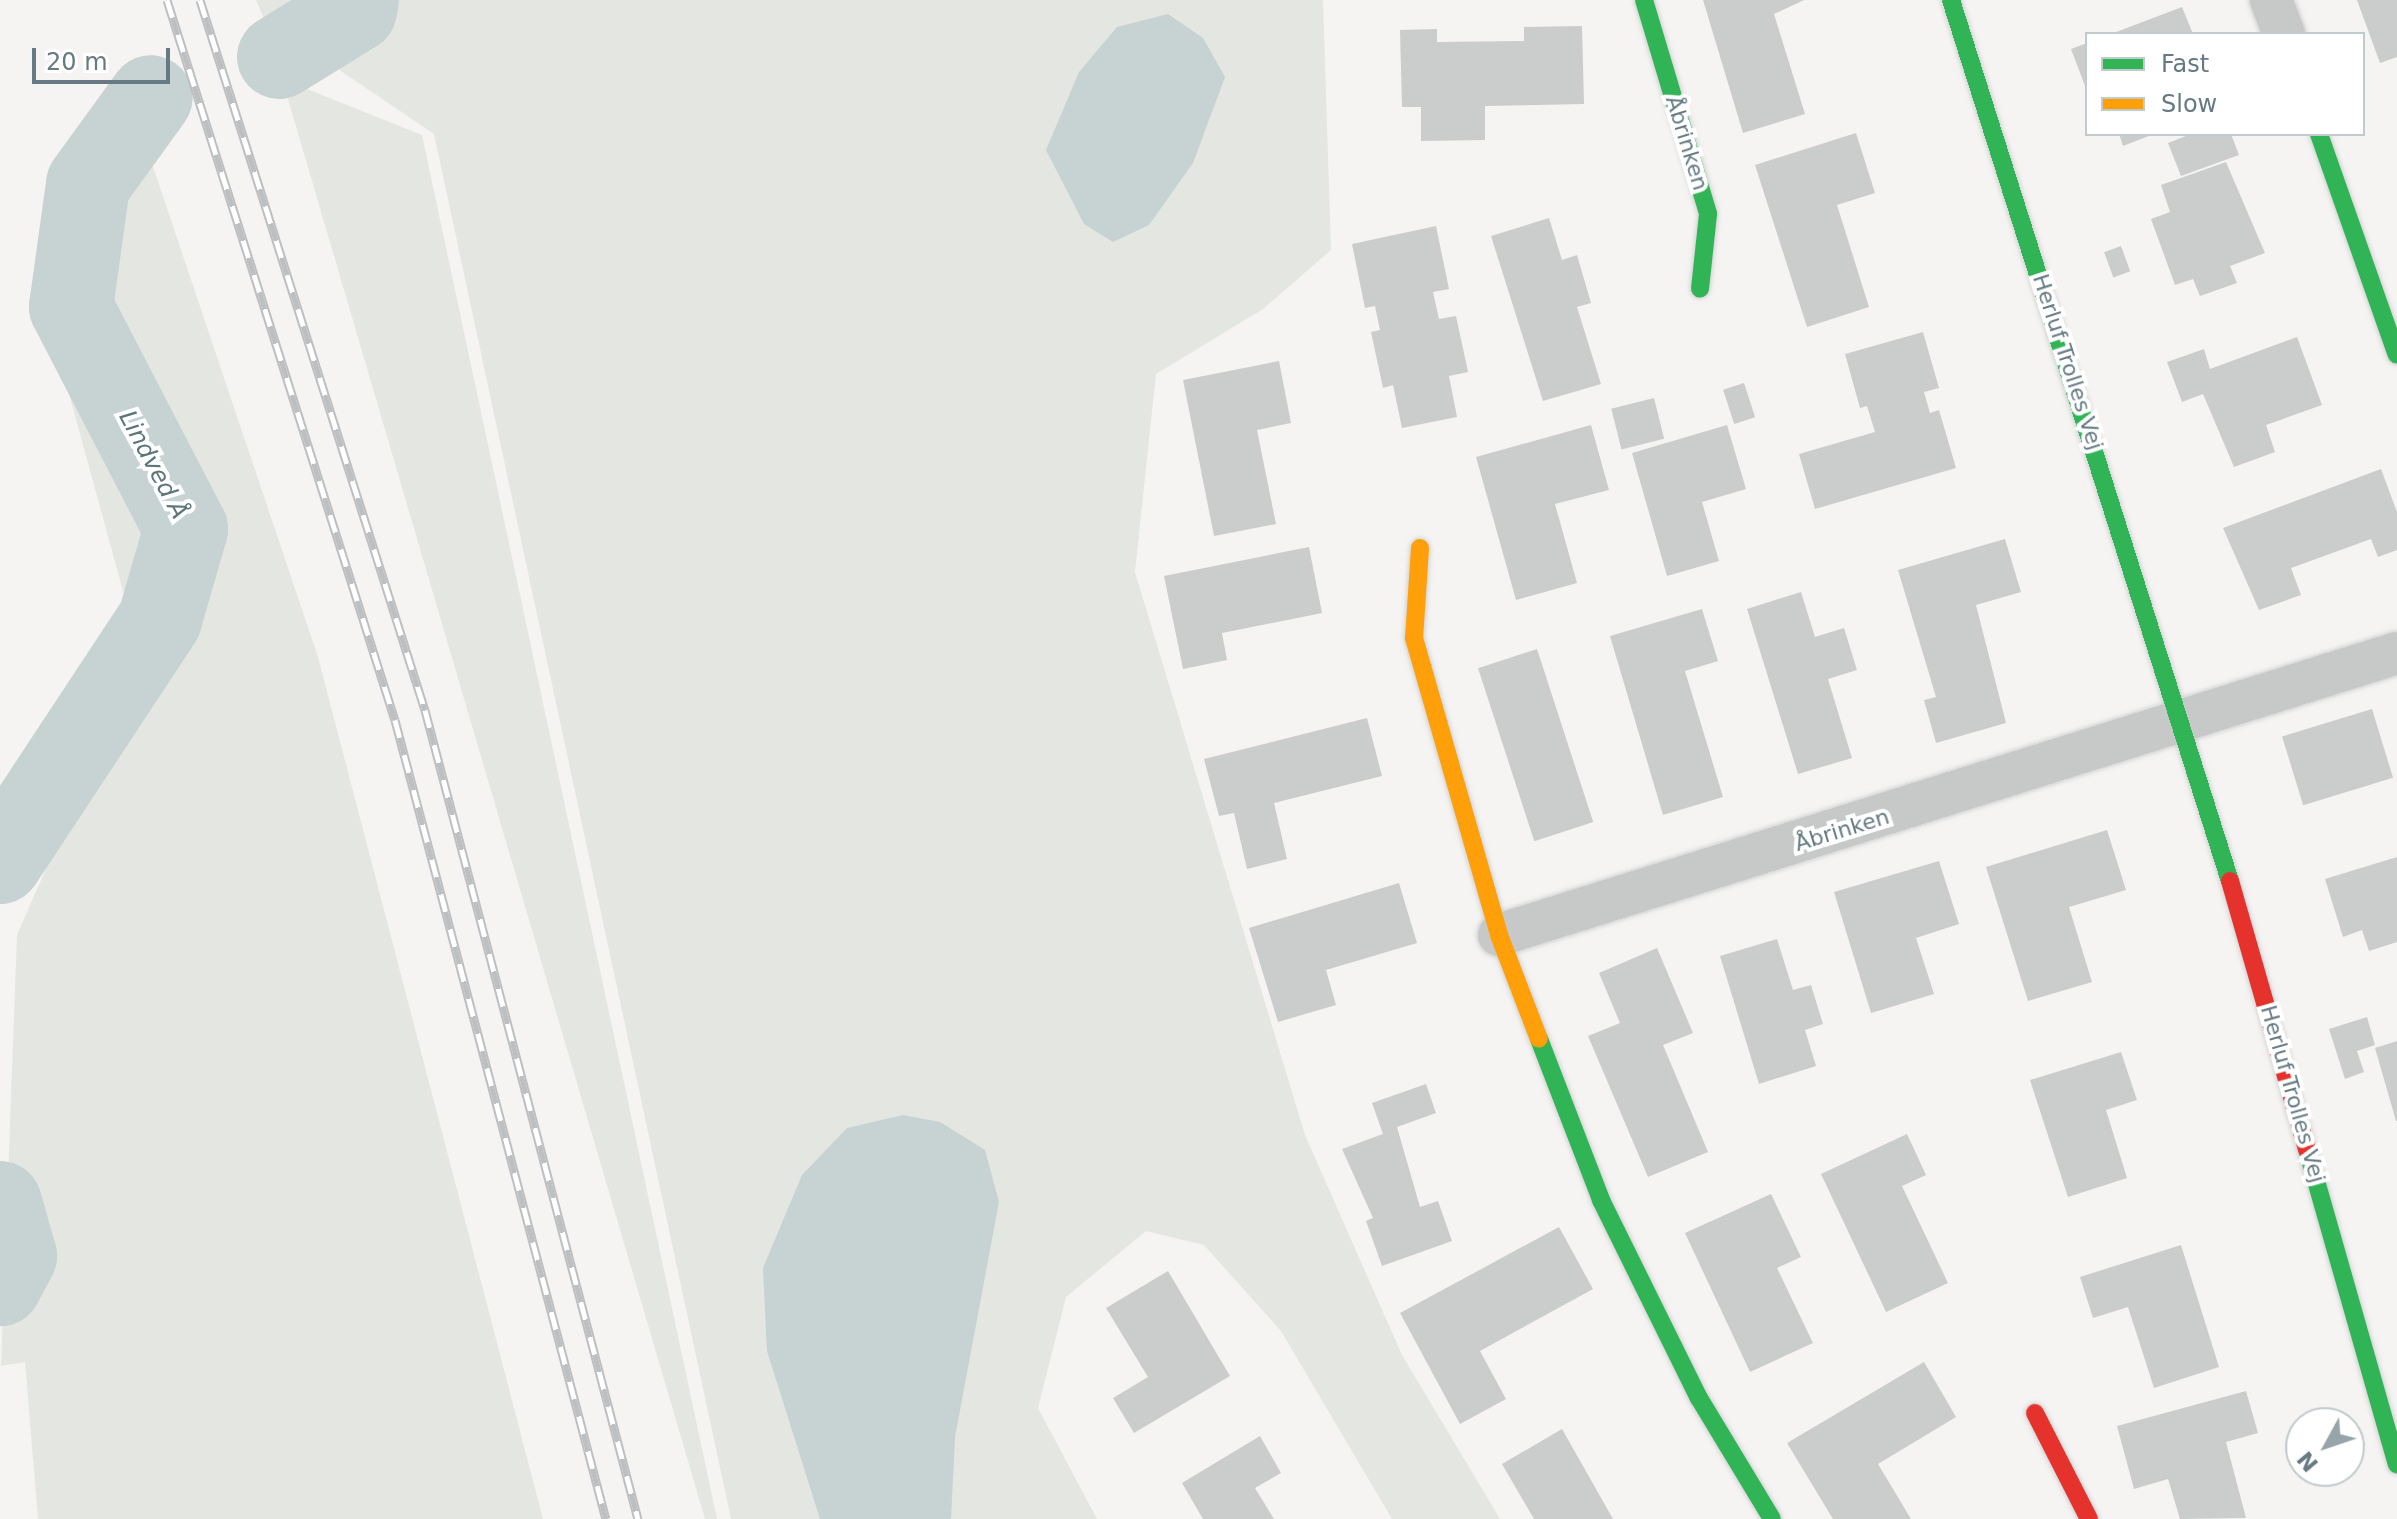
<!DOCTYPE html>
<html>
<head>
<meta charset="utf-8">
<style>
  body { margin:0 }
  #map { position:relative; width:2397px; height:1519px; overflow:hidden; background:#f5f4f3; font-family:"DejaVu Sans",sans-serif }
  div>[style] { position:absolute }
  .green>* { inset:0; background:#e4e6e1 }
  .water>* { inset:0; background:#c7d2d2 }
  .river>* { height:84px; margin:-42px; padding:0 42px; transform-origin:42px; border-radius:42px; background:#c7d2d2 }
  .building>* { inset:0; background:#cbcccc; transform-origin:0 0 }
  .roads { filter:drop-shadow(0 0 2px #d1d2d3) drop-shadow(0 0 2px #d1d2d3) }
  .street>* { height:42px; margin:-21px; padding:0 21px; transform-origin:21px; border-radius:21px; background:#c7c9c9 }
  .fast>* { height:18px; margin:-9px; padding:0 9px; transform-origin:9px; border-radius:9px; background:#30b455 }
  .slow>* { height:18px; margin:-9px; padding:0 9px; transform-origin:9px; border-radius:9px; background:#ff9f0a }
  .jam>* { height:18px; margin:-9px; padding:0 9px; transform-origin:9px; border-radius:9px; background:#e5322d }
  .rail>* { height:9px; margin-top:-4.5px; transform-origin:0; background:repeating-linear-gradient(90deg,#fff 0 18px,#bdbfc0 0 36px); box-sizing:border-box; border-block:2px solid #bdbfc0 }
  span { translate:-50% -50%; white-space:nowrap; text-align:center; line-height:1.15; -webkit-text-stroke:8px #fff; paint-order:stroke }
  .street-label { font-size:22px; color:#657a83 }
  .water-label { font-size:24px; color:#5c7678; font-style:italic }
  .legend { position:absolute; left:2085px; top:32px; width:280px; height:104px; box-sizing:border-box; background:#fff; border:2px solid #c1cacd; margin:0; padding:10px 14px; list-style:none; font-size:24px; color:#657a83 }
  .legend li { display:flex; align-items:center; gap:16px; height:40px }
  .legend b { width:40px; border:2px solid #c1cacd }
  .north { position:absolute; left:2285px; top:1407px; width:80px; height:80px; box-sizing:border-box; background:#fff; border:2px solid #c1cacd; border-radius:50%; rotate:230deg; font-size:22px; font-weight:700; line-height:32px; text-align:center; color:#657a83 }
  .north::after { content:''; display:block; margin:auto; width:28px; height:36px; background:#97a5aa; clip-path:polygon(50% 0,100% 100%,50% 72%,0 100%) }
  .scale { position:absolute; left:32px; top:48px; width:138px; height:36px; box-sizing:border-box; border:4px solid #657a83; border-top:0; padding-left:10px; font-size:24px; line-height:28px; white-space:nowrap; color:#657a83; -webkit-text-stroke:6px #fff; paint-order:stroke }
</style>
</head>
<body>
<div id="map">
  <div class="green">
    <i style="clip-path:polygon(256px 0,1323px 0,1331px 250px,1263px 309px,1156px 374px,1135px 572px,1305px 1135px,1402px 1355px,1500px 1519px,1392px 1519px,1281px 1331px,1204px 1245px,1146px 1231px,1066px 1297px,1038px 1408px,1097px 1519px,731px 1519px,434px 134px,264px 19px)"></i>
    <i style="clip-path:polygon(282px 79px,422px 135px,717px 1519px,705px 1519px)"></i>
    <i style="clip-path:polygon(139px 125px,318px 657px,543px 1519px,38px 1519px,25px 1362px,1px 1366px,17px 935px,140px 653px,51px 328px)"></i>
  </div>
  <div class="water">
    <i style="clip-path:polygon(1168px 14px,1203px 38px,1225px 77px,1193px 163px,1149px 225px,1113px 242px,1084px 224px,1046px 150px,1079px 72px,1117px 27px)"></i>
    <i style="clip-path:polygon(903px 1115px,940px 1122px,985px 1150px,999px 1202px,955px 1437px,951px 1519px,820px 1519px,767px 1351px,763px 1268px,802px 1175px,847px 1128px)"></i>
  </div>
  <div class="river">
    <i style="left:279px;top:57px;width:89px;rotate:-31.7deg"></i>
    <i style="left:355px;top:10px;width:10px;rotate:-79deg"></i>
    <i style="left:0;top:862px;width:291px;rotate:-56.6deg"></i>
    <i style="left:160px;top:619px;width:94px;rotate:-73.9deg"></i>
    <i style="left:186px;top:529px;width:250px;rotate:-117.4deg"></i>
    <i style="left:71px;top:307px;width:124px;rotate:-82.1deg"></i>
    <i style="left:88px;top:184px;width:107px;rotate:-54.1deg"></i>
    <i style="left:0;top:1203px;width:55px;rotate:74.2deg"></i>
    <i style="left:15px;top:1256px;width:32px;rotate:118deg"></i>
  </div>
  <div class="building">
    <i style="clip-path:polygon(1703px 0,1804px 0,1774px 14px,1805px 114px,1743px 133px)"></i>
    <i style="clip-path:polygon(2357px 0,2397px 0,2397px 57px,2380px 63px)"></i>
    <i style="clip-path:polygon(2182px 7px,2193px 34px,2111px 34px)"></i>
    <i style="clip-path:polygon(1582px 26px,1584px 104px,1485px 106px,1485px 140px,1421px 141px,1421px 107px,1402px 107px,1400px 30px,1437px 29px,1437px 42px,1524px 41px,1524px 27px)"></i>
    <i style="clip-path:polygon(2087px 43px,2087px 91px,2071px 49px)"></i>
    <i style="clip-path:polygon(1856px 133px,1875px 193px,1837px 205px,1869px 307px,1807px 327px,1755px 165px)"></i>
    <i style="clip-path:polygon(2119px 134px,2154px 134px,2123px 146px)"></i>
    <i style="clip-path:polygon(2191px 134px,2231px 134px,2239px 155px,2181px 176px,2168px 143px)"></i>
    <i style="clip-path:polygon(2226px 162px,2265px 253px,2230px 266px,2237px 283px,2200px 296px,2193px 279px,2175px 285px,2151px 219px,2170px 212px,2161px 185px)"></i>
    <i style="clip-path:polygon(1549px 218px,1562px 260px,1577px 255px,1591px 303px,1577px 307px,1601px 384px,1543px 401px,1491px 236px)"></i>
    <i style="clip-path:polygon(1436px 226px,1449px 289px,1433px 292px,1439px 319px,1456px 316px,1468px 372px,1449px 376px,1457px 417px,1402px 428px,1393px 385px,1383px 388px,1371px 332px,1380px 330px,1375px 306px,1365px 308px,1352px 244px)"></i>
    <i style="left:2121px;top:246px;width:27px;height:18px;rotate:70deg"></i>
    <i style="clip-path:polygon(1923px 332px,1939px 388px,1924px 392px,1930px 413px,1939px 410px,1956px 468px,1815px 509px,1799px 454px,1875px 432px,1867px 406px,1860px 408px,1845px 354px)"></i>
    <i style="clip-path:polygon(2297px 337px,2322px 405px,2266px 425px,2275px 452px,2234px 467px,2203px 394px,2182px 402px,2167px 362px,2204px 349px,2210px 369px)"></i>
    <i style="clip-path:polygon(1279px 361px,1291px 423px,1257px 430px,1276px 524px,1214px 536px,1183px 380px)"></i>
    <i style="left:1744px;top:383px;width:36px;height:22px;rotate:72deg"></i>
    <i style="left:1654px;top:398px;width:42px;height:44px;rotate:76deg"></i>
    <i style="clip-path:polygon(1591px 425px,1609px 490px,1555px 504px,1577px 583px,1516px 600px,1476px 457px)"></i>
    <i style="clip-path:polygon(1727px 425px,1746px 489px,1702px 502px,1719px 561px,1667px 576px,1632px 453px)"></i>
    <i style="clip-path:polygon(2381px 469px,2397px 512px,2397px 550px,2378px 557px,2371px 539px,2291px 568px,2301px 595px,2259px 610px,2223px 528px)"></i>
    <i style="clip-path:polygon(2005px 539px,2021px 592px,1976px 605px,2006px 723px,1936px 743px,1924px 700px,1936px 697px,1898px 570px)"></i>
    <i style="clip-path:polygon(1309px 547px,1322px 613px,1222px 633px,1227px 660px,1183px 669px,1164px 576px)"></i>
    <i style="clip-path:polygon(1801px 592px,1815px 637px,1844px 628px,1857px 670px,1828px 679px,1852px 758px,1798px 774px,1747px 609px)"></i>
    <i style="clip-path:polygon(1702px 609px,1718px 661px,1685px 671px,1723px 797px,1663px 815px,1610px 636px)"></i>
    <i style="left:1537px;top:649px;width:182px;height:62px;rotate:72deg"></i>
    <i style="left:2372px;top:709px;width:72px;height:94px;rotate:73deg"></i>
    <i style="clip-path:polygon(1367px 718px,1382px 776px,1274px 803px,1287px 859px,1247px 869px,1234px 813px,1219px 816px,1204px 759px)"></i>
    <i style="clip-path:polygon(2107px 830px,2126px 890px,2069px 907px,2092px 982px,2028px 1001px,1986px 867px)"></i>
    <i style="clip-path:polygon(2397px 857px,2397px 942px,2369px 951px,2362px 930px,2343px 937px,2325px 879px)"></i>
    <i style="clip-path:polygon(1939px 861px,1959px 924px,1916px 938px,1934px 994px,1871px 1013px,1834px 892px)"></i>
    <i style="clip-path:polygon(1399px 883px,1417px 943px,1326px 970px,1336px 1005px,1278px 1022px,1249px 928px)"></i>
    <i style="clip-path:polygon(1777px 939px,1793px 990px,1811px 985px,1823px 1024px,1805px 1030px,1816px 1066px,1759px 1084px,1720px 956px)"></i>
    <i style="clip-path:polygon(1657px 948px,1693px 1033px,1663px 1045px,1708px 1152px,1648px 1177px,1588px 1036px,1620px 1023px,1599px 973px)"></i>
    <i style="clip-path:polygon(2367px 1017px,2375px 1045px,2357px 1051px,2364px 1072px,2345px 1079px,2329px 1029px)"></i>
    <i style="clip-path:polygon(2397px 1041px,2397px 1121px,2396px 1121px,2375px 1048px)"></i>
    <i style="clip-path:polygon(2121px 1052px,2137px 1100px,2106px 1110px,2127px 1178px,2068px 1197px,2030px 1080px)"></i>
    <i style="clip-path:polygon(1426px 1084px,1436px 1113px,1397px 1127px,1420px 1207px,1438px 1201px,1452px 1241px,1382px 1266px,1366px 1221px,1373px 1218px,1342px 1149px,1383px 1134px,1372px 1103px)"></i>
    <i style="clip-path:polygon(1907px 1134px,1926px 1175px,1902px 1186px,1948px 1283px,1886px 1312px,1821px 1174px)"></i>
    <i style="clip-path:polygon(1771px 1194px,1801px 1257px,1777px 1268px,1813px 1343px,1750px 1372px,1685px 1233px)"></i>
    <i style="clip-path:polygon(1559px 1227px,1593px 1289px,1480px 1351px,1506px 1399px,1460px 1424px,1400px 1313px)"></i>
    <i style="clip-path:polygon(2181px 1245px,2219px 1367px,2154px 1388px,2128px 1307px,2093px 1318px,2080px 1277px)"></i>
    <i style="clip-path:polygon(1168px 1271px,1230px 1376px,1134px 1433px,1113px 1398px,1148px 1377px,1106px 1308px)"></i>
    <i style="clip-path:polygon(1924px 1362px,1956px 1417px,1878px 1464px,1911px 1519px,1833px 1519px,1787px 1443px)"></i>
    <i style="clip-path:polygon(2246px 1391px,2258px 1433px,2226px 1442px,2246px 1518px,2180px 1519px,2168px 1479px,2134px 1489px,2117px 1426px)"></i>
    <i style="clip-path:polygon(1562px 1429px,1613px 1519px,1534px 1519px,1502px 1464px)"></i>
    <i style="clip-path:polygon(1260px 1436px,1281px 1473px,1255px 1488px,1274px 1519px,1203px 1519px,1182px 1483px)"></i>
  </div>
  <div class="roads">
    <div class="street">
      <i style="left:2271px;top:0;width:36px;rotate:69deg"></i>
      <i style="left:1499px;top:935px;width:941px;rotate:-17.43deg"></i>
    </div>
    <div class="fast">
      <i style="left:1644px;top:0;width:223px;rotate:73.3deg"></i>
      <i style="left:1708px;top:214px;width:75px;rotate:96.1deg"></i>
      <i style="left:1951px;top:0;width:924px;rotate:72.43deg"></i>
      <i style="left:2319px;top:134px;width:234px;rotate:70.6deg"></i>
      <i style="left:1539px;top:1039px;width:173px;rotate:68.9deg"></i>
      <i style="left:1601px;top:1200px;width:221px;rotate:63.7deg"></i>
      <i style="left:1699px;top:1398px;width:141px;rotate:58.9deg"></i>
      <i style="left:2307px;top:1149px;width:328px;rotate:74.1deg"></i>
    </div>
    <div class="slow">
      <i style="left:1420px;top:548px;width:90px;rotate:93.8deg"></i>
      <i style="left:1414px;top:638px;width:309px;rotate:74deg"></i>
      <i style="left:1499px;top:935px;width:111px;rotate:69deg"></i>
    </div>
    <div class="jam">
      <i style="left:2230px;top:881px;width:279px;rotate:74deg"></i>
      <i style="left:2035px;top:1413px;width:119px;rotate:63deg"></i>
    </div>
  </div>
  <div class="rail">
    <i style="left:167px;top:0;width:755px;rotate:72.43deg"></i>
    <i style="left:395px;top:720px;width:826px;rotate:75.21deg"></i>
    <i style="left:200px;top:0;width:745px;rotate:72.42deg"></i>
    <i style="left:425px;top:710px;width:837px;rotate:75.25deg"></i>
  </div>
  <div class="street-label">
    <span style="left:1687px;top:143px;rotate:73deg">Åbrinken</span>
    <span style="left:2068px;top:362px;rotate:72deg">Herluf Trolles Vej</span>
    <span style="left:1842px;top:830px;rotate:-17deg">Åbrinken</span>
    <span style="left:2293px;top:1094px;rotate:74deg">Herluf Trolles Vej</span>
  </div>
  <div class="water-label">
    <span style="left:153px;top:465px;rotate:62deg">Lindved Å</span>
  </div>
  <ul class="legend">
  <li><b style="height:10px;background:#30b455"></b>Fast</li>
  <li><b style="height:10px;background:#ff9f0a"></b>Slow</li>
  </ul>
  <div class="north">N</div>
  <div class="scale">20 m</div>
</div>
</body>
</html>
